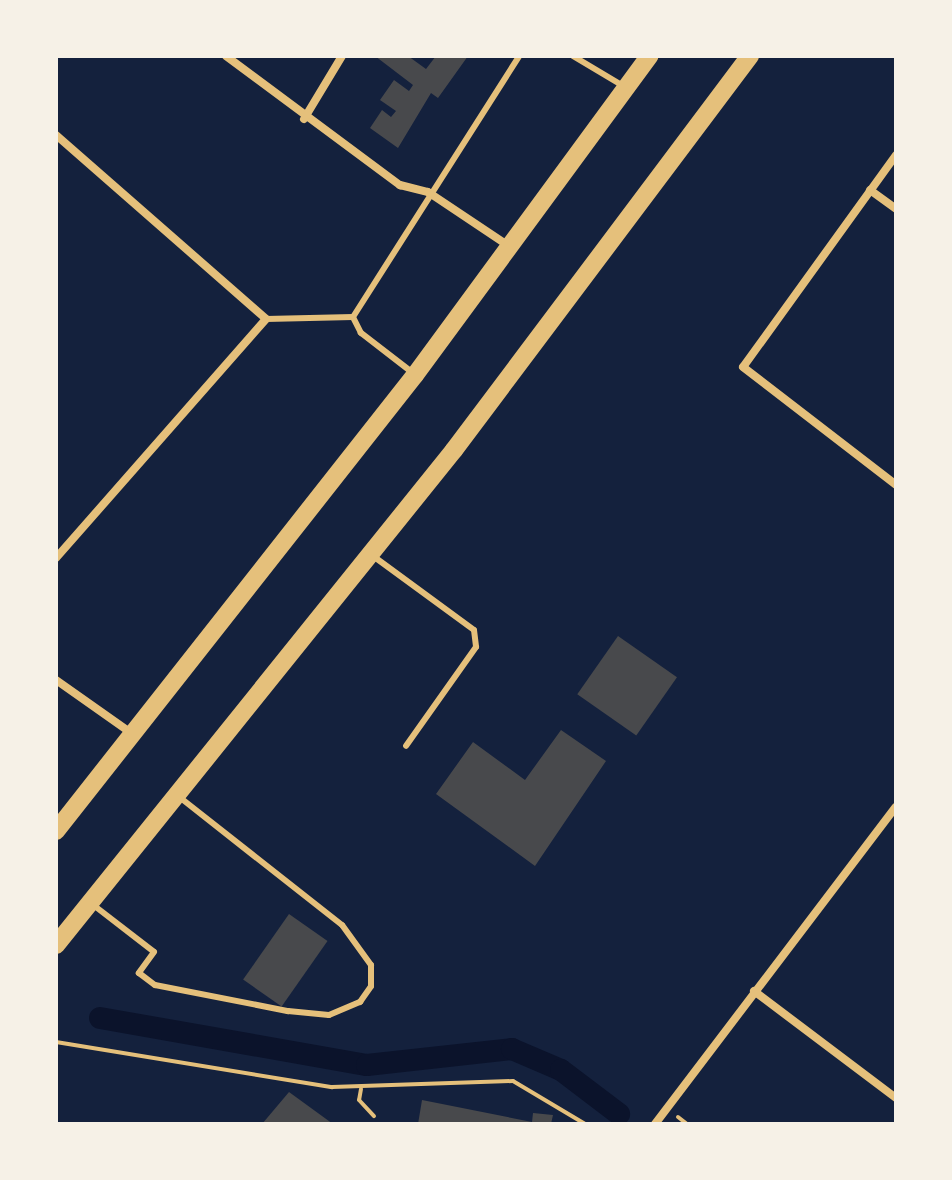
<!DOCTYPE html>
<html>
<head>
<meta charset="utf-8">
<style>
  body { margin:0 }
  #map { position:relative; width:952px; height:1180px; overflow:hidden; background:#14213d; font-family:Cabin,sans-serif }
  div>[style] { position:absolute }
  .canal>* { height:22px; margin:-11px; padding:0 11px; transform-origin:11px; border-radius:11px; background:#0b132b }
  .building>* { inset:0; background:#48494c; transform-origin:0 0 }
  .path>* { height:4px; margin:-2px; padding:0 2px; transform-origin:2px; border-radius:2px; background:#e5c07b }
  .service>* { height:6px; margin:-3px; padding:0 3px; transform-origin:3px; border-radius:3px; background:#e5c07b }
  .minor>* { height:8px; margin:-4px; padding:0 4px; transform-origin:4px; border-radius:4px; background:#e5c07b }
  .primary>* { height:18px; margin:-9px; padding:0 9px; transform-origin:9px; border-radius:9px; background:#e5c07b }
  span { translate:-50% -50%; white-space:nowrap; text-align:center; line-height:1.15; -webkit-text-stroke:8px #f6f1e7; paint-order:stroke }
  .frame { position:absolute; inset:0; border:58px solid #f6f1e7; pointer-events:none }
</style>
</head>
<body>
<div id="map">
  <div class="canal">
    <i style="left:100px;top:1018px;width:271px;rotate:10deg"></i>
    <i style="left:367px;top:1065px;width:146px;rotate:-6.3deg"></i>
    <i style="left:512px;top:1049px;width:53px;rotate:23.2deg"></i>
    <i style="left:561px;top:1070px;width:73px;rotate:37.2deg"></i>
  </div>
  <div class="building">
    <i style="clip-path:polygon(375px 56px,408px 56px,426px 69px,436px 56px,468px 56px,438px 98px,431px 93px,398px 148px,370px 128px,382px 110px,391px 117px,396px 111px,380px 100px,394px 80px,409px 91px,413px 85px)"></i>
    <i style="left:618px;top:636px;width:72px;height:71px;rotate:35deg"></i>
    <i style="clip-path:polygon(561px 730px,606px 761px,535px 866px,436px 794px,473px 742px,525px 780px)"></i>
    <i style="left:289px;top:914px;width:47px;height:80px;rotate:35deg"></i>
    <i style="clip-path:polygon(289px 1092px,333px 1124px,262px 1124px)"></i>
    <i style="clip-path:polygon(422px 1100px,532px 1122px,533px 1113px,553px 1115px,551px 1124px,418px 1124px)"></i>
  </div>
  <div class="path">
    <i style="left:56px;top:1042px;width:280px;rotate:9.3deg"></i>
    <i style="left:332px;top:1087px;width:181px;rotate:-1.9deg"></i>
    <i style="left:513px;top:1081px;width:84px;rotate:30.8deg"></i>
    <i style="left:361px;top:1089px;width:11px;rotate:100deg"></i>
    <i style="left:359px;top:1100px;width:22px;rotate:47deg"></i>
    <i style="left:678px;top:1117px;width:11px;rotate:38deg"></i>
  </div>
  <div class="service">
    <i style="left:573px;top:56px;width:61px;rotate:30.8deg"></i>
    <i style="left:266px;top:319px;width:87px;rotate:-1.3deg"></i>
    <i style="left:413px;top:373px;width:66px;rotate:-142.4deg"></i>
    <i style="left:361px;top:333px;width:18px;rotate:-117deg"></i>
    <i style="left:353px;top:317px;width:309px;rotate:-57.5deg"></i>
    <i style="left:373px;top:556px;width:125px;rotate:36.2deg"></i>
    <i style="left:474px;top:630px;width:17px;rotate:83deg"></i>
    <i style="left:476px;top:647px;width:121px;rotate:125.3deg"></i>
    <i style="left:92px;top:904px;width:78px;rotate:37.7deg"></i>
    <i style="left:154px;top:952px;width:26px;rotate:126deg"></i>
    <i style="left:139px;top:973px;width:20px;rotate:37deg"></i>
    <i style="left:155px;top:985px;width:136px;rotate:11.1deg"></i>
    <i style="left:288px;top:1011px;width:41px;rotate:5.6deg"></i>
    <i style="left:329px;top:1015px;width:34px;rotate:-23deg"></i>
    <i style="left:360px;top:1002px;width:19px;rotate:-55deg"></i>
    <i style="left:371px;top:986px;width:21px;rotate:-90deg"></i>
    <i style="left:371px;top:965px;width:49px;rotate:-125.9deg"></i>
    <i style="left:342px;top:925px;width:209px;rotate:-141.8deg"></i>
  </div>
  <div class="minor">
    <i style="left:226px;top:56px;width:217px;rotate:36.6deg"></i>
    <i style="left:400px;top:185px;width:29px;rotate:14deg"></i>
    <i style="left:428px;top:192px;width:97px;rotate:33.7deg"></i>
    <i style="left:304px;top:119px;width:74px;rotate:-58.9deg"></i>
    <i style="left:56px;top:135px;width:279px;rotate:41.2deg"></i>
    <i style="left:266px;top:319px;width:318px;rotate:131.3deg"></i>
    <i style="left:896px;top:155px;width:261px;rotate:125.8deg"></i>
    <i style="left:743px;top:367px;width:193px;rotate:37.6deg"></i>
    <i style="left:870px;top:190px;width:32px;rotate:36deg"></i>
    <i style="left:56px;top:680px;width:92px;rotate:35.2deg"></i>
    <i style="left:754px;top:991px;width:178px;rotate:37deg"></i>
    <i style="left:655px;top:1124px;width:398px;rotate:-52.8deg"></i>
  </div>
  <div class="primary">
    <i style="left:56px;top:831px;width:580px;rotate:-51.79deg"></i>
    <i style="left:415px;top:375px;width:396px;rotate:-53.7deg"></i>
    <i style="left:56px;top:945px;width:635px;rotate:-51.2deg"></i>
    <i style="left:454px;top:450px;width:493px;rotate:-53.1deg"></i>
  </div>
  <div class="frame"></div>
</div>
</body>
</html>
